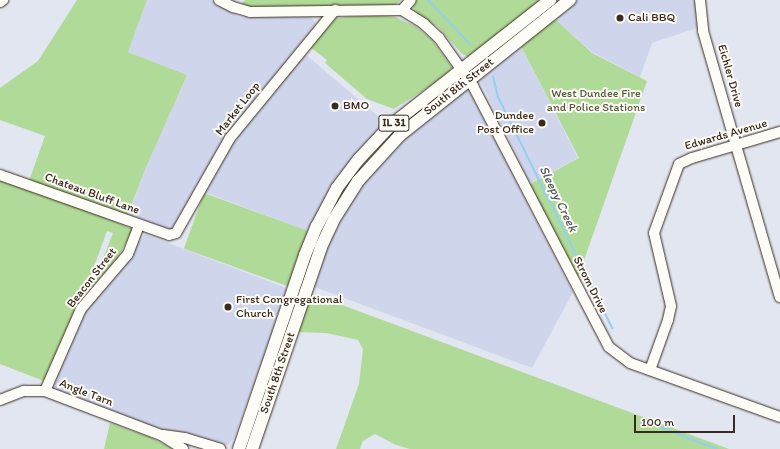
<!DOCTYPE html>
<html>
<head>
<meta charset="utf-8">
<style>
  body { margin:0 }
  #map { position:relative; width:780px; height:449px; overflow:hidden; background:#e2e6f0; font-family:Itim,sans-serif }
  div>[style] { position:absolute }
  .built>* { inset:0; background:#cfd6ec }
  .green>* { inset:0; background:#b0da98; transform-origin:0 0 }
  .stream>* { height:2px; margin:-1px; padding:0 1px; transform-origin:1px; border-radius:1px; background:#92cff2 }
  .roads { filter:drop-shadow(0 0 1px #3b2a1e) drop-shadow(0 0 1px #3b2a1e) }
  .minor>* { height:10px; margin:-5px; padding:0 5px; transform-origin:5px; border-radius:5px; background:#fdfcf7 }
  .major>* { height:12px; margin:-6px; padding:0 6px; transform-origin:6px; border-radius:6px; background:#fdfcf7 }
  .dots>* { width:11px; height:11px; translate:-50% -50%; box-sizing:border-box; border:2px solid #fdfcf7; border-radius:50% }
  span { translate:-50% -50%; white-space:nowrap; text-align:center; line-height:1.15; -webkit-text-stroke:4px #fdfcf7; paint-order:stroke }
  .shield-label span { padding:1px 3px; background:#fdfcf7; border:1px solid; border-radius:3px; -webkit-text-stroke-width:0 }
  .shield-label { font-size:11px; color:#3b2a1e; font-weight:700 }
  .poi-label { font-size:12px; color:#3b2a1e }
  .left { translate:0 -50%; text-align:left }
  .right { translate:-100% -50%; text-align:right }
  .street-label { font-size:12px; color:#3b2a1e }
  .park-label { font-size:12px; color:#58563c }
  .water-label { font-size:13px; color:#555c5e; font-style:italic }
  .scale { position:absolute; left:634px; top:415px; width:101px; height:18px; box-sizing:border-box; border:2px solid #3b2a1e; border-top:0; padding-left:5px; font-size:12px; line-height:14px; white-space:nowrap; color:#3b2a1e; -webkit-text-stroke:3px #fdfcf7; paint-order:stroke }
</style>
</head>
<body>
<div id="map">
  <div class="built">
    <i style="clip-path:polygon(147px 0,211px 0,239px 17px,311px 17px,317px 25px,229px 133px,174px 229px,169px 231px,128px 217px,144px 172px,187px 75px,128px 52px)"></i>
    <i style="clip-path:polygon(577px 0,695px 0,697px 28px,652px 43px,640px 77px,592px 52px,554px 18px)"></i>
    <i style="clip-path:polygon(520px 44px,578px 158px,530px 183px,480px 80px)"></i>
    <i style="clip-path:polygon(305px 54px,379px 117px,381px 122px,376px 134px,310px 232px,204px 192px,235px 138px)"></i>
    <i style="clip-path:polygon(464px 89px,471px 94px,573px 292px,532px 368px,312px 286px,328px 242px,351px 200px,388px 152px)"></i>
    <i style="clip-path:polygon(145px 234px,289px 289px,234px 438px,228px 445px,220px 445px,151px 426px,62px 394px,55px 389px,54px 385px,74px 332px,80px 325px,86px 309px)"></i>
  </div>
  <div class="green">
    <i style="clip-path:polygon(77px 0,147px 0,128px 52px,187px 75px,144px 172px,127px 217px,29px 181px,45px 136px,0 120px,0 88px,38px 61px)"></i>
    <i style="clip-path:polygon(245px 0,401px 0,395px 5px,247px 7px,241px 5px)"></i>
    <i style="clip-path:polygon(416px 0,542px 0,469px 57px,462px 54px,438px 27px,416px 13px,413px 6px)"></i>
    <i style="clip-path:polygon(376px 15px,395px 17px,415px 26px,432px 40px,452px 67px,446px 76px,394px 109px,367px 99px,325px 63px,327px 60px,310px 47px,335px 18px)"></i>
    <i style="clip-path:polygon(554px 18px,592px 53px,647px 81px,576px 283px,526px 186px,579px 158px,520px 44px)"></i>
    <i style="clip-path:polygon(evenodd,0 173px,133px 229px,117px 259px,82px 298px,49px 383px,0 364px,0 173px,107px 231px,113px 233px,97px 274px,86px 288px,107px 231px)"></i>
    <i style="left:204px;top:193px;width:113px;height:59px;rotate:20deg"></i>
    <i style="clip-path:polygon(310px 293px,729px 449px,410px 449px,396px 445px,375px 434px,363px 441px,360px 449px,336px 449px,359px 384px,363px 349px,358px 340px,327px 333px,297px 332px)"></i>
    <i style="clip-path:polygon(110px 423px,152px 438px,173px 449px,104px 449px)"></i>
  </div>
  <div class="stream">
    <i style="left:428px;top:0;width:61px;rotate:46.3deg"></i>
    <i style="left:493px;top:76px;width:22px;rotate:77deg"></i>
    <i style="left:498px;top:97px;width:258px;rotate:63.7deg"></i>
    <i style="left:644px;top:421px;width:78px;rotate:21deg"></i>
  </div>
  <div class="roads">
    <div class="minor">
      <i style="left:219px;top:0;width:16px;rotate:27deg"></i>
      <i style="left:233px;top:7px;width:18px;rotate:16deg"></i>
      <i style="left:250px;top:12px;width:152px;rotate:-0.8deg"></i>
      <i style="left:402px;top:10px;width:26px;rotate:32deg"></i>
      <i style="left:424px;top:24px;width:21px;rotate:43deg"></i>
      <i style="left:439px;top:38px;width:59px;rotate:54.7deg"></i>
      <i style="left:473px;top:86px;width:294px;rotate:62.5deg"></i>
      <i style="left:609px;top:347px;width:26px;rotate:37deg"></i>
      <i style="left:630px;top:363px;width:159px;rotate:19.8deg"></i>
      <i style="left:700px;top:0;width:31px;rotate:84deg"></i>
      <i style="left:703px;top:31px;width:277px;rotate:73.9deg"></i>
      <i style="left:0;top:2px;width:4px;rotate:-34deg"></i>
      <i style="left:402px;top:10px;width:13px;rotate:-48deg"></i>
      <i style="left:0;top:175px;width:179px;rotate:19.5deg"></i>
      <i style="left:169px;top:235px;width:7px;rotate:-16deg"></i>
      <i style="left:176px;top:233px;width:109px;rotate:-60.4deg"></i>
      <i style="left:230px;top:138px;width:166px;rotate:-50.6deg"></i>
      <i style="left:650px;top:370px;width:53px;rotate:-70.2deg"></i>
      <i style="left:668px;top:320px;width:14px;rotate:-78deg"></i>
      <i style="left:671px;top:306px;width:75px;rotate:-103.1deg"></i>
      <i style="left:654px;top:233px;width:73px;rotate:-70.1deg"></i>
      <i style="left:679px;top:164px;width:14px;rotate:-25deg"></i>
      <i style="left:692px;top:158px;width:92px;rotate:-16.5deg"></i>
      <i style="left:45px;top:391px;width:90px;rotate:-66.3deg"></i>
      <i style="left:81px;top:309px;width:72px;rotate:-49.5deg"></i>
      <i style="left:128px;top:254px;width:31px;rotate:-69deg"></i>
      <i style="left:0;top:400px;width:26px;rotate:-21deg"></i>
      <i style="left:24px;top:391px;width:21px"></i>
      <i style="left:45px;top:391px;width:124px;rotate:20.8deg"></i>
      <i style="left:161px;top:435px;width:26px;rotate:32deg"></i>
      <i style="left:163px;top:435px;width:22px;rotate:8deg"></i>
      <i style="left:185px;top:438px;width:37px;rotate:17deg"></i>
    </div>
    <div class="major">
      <i style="left:239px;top:449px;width:205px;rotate:-71.2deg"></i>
      <i style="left:305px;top:255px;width:31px;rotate:-68deg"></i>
      <i style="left:317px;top:226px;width:43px;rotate:-62.2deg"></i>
      <i style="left:337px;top:188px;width:36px;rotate:-53deg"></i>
      <i style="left:359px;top:159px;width:45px;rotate:-46.8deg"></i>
      <i style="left:390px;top:126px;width:204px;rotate:-38.2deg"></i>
      <i style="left:252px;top:449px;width:213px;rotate:-71.1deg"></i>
      <i style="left:321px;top:247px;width:31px;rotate:-65deg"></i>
      <i style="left:334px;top:219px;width:45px;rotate:-57.7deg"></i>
      <i style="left:358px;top:181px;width:62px;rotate:-47.6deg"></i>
      <i style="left:400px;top:135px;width:217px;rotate:-38.5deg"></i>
    </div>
  </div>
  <div class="dots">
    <i style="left:620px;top:18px;background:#3b2a1e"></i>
    <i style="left:335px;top:106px;background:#3b2a1e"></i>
    <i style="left:542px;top:123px;background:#3b2a1e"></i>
    <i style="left:228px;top:307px;background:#3b2a1e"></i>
  </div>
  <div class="shield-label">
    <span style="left:394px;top:123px">IL 31</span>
  </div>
  <div class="poi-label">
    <span class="left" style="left:628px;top:18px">Cali BBQ</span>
    <span class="left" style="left:343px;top:106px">BMO</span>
    <span class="right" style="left:534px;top:123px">Dundee<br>Post Office</span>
    <span class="left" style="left:236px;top:307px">First Congregational<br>Church</span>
  </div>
  <div class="street-label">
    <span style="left:730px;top:76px;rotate:74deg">Eichler Drive</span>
    <span style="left:459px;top:87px;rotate:-38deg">South 8th Street</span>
    <span style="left:238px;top:109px;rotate:-52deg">Market Loop</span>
    <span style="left:726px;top:135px;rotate:-16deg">Edwards Avenue</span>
    <span style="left:92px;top:194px;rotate:20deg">Chateau Bluff Lane</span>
    <span style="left:92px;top:278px;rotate:-52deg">Beacon Street</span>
    <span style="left:590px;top:285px;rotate:63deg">Strom Drive</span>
    <span style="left:278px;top:373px;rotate:-71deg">South 8th Street</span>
    <span style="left:86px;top:393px;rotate:21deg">Angle Tarn</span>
  </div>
  <div class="park-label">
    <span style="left:596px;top:101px">West Dundee Fire<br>and Police Stations</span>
  </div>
  <div class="water-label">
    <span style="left:558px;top:199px;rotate:64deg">Sleepy Creek</span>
  </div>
  <div class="scale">100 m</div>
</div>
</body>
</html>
